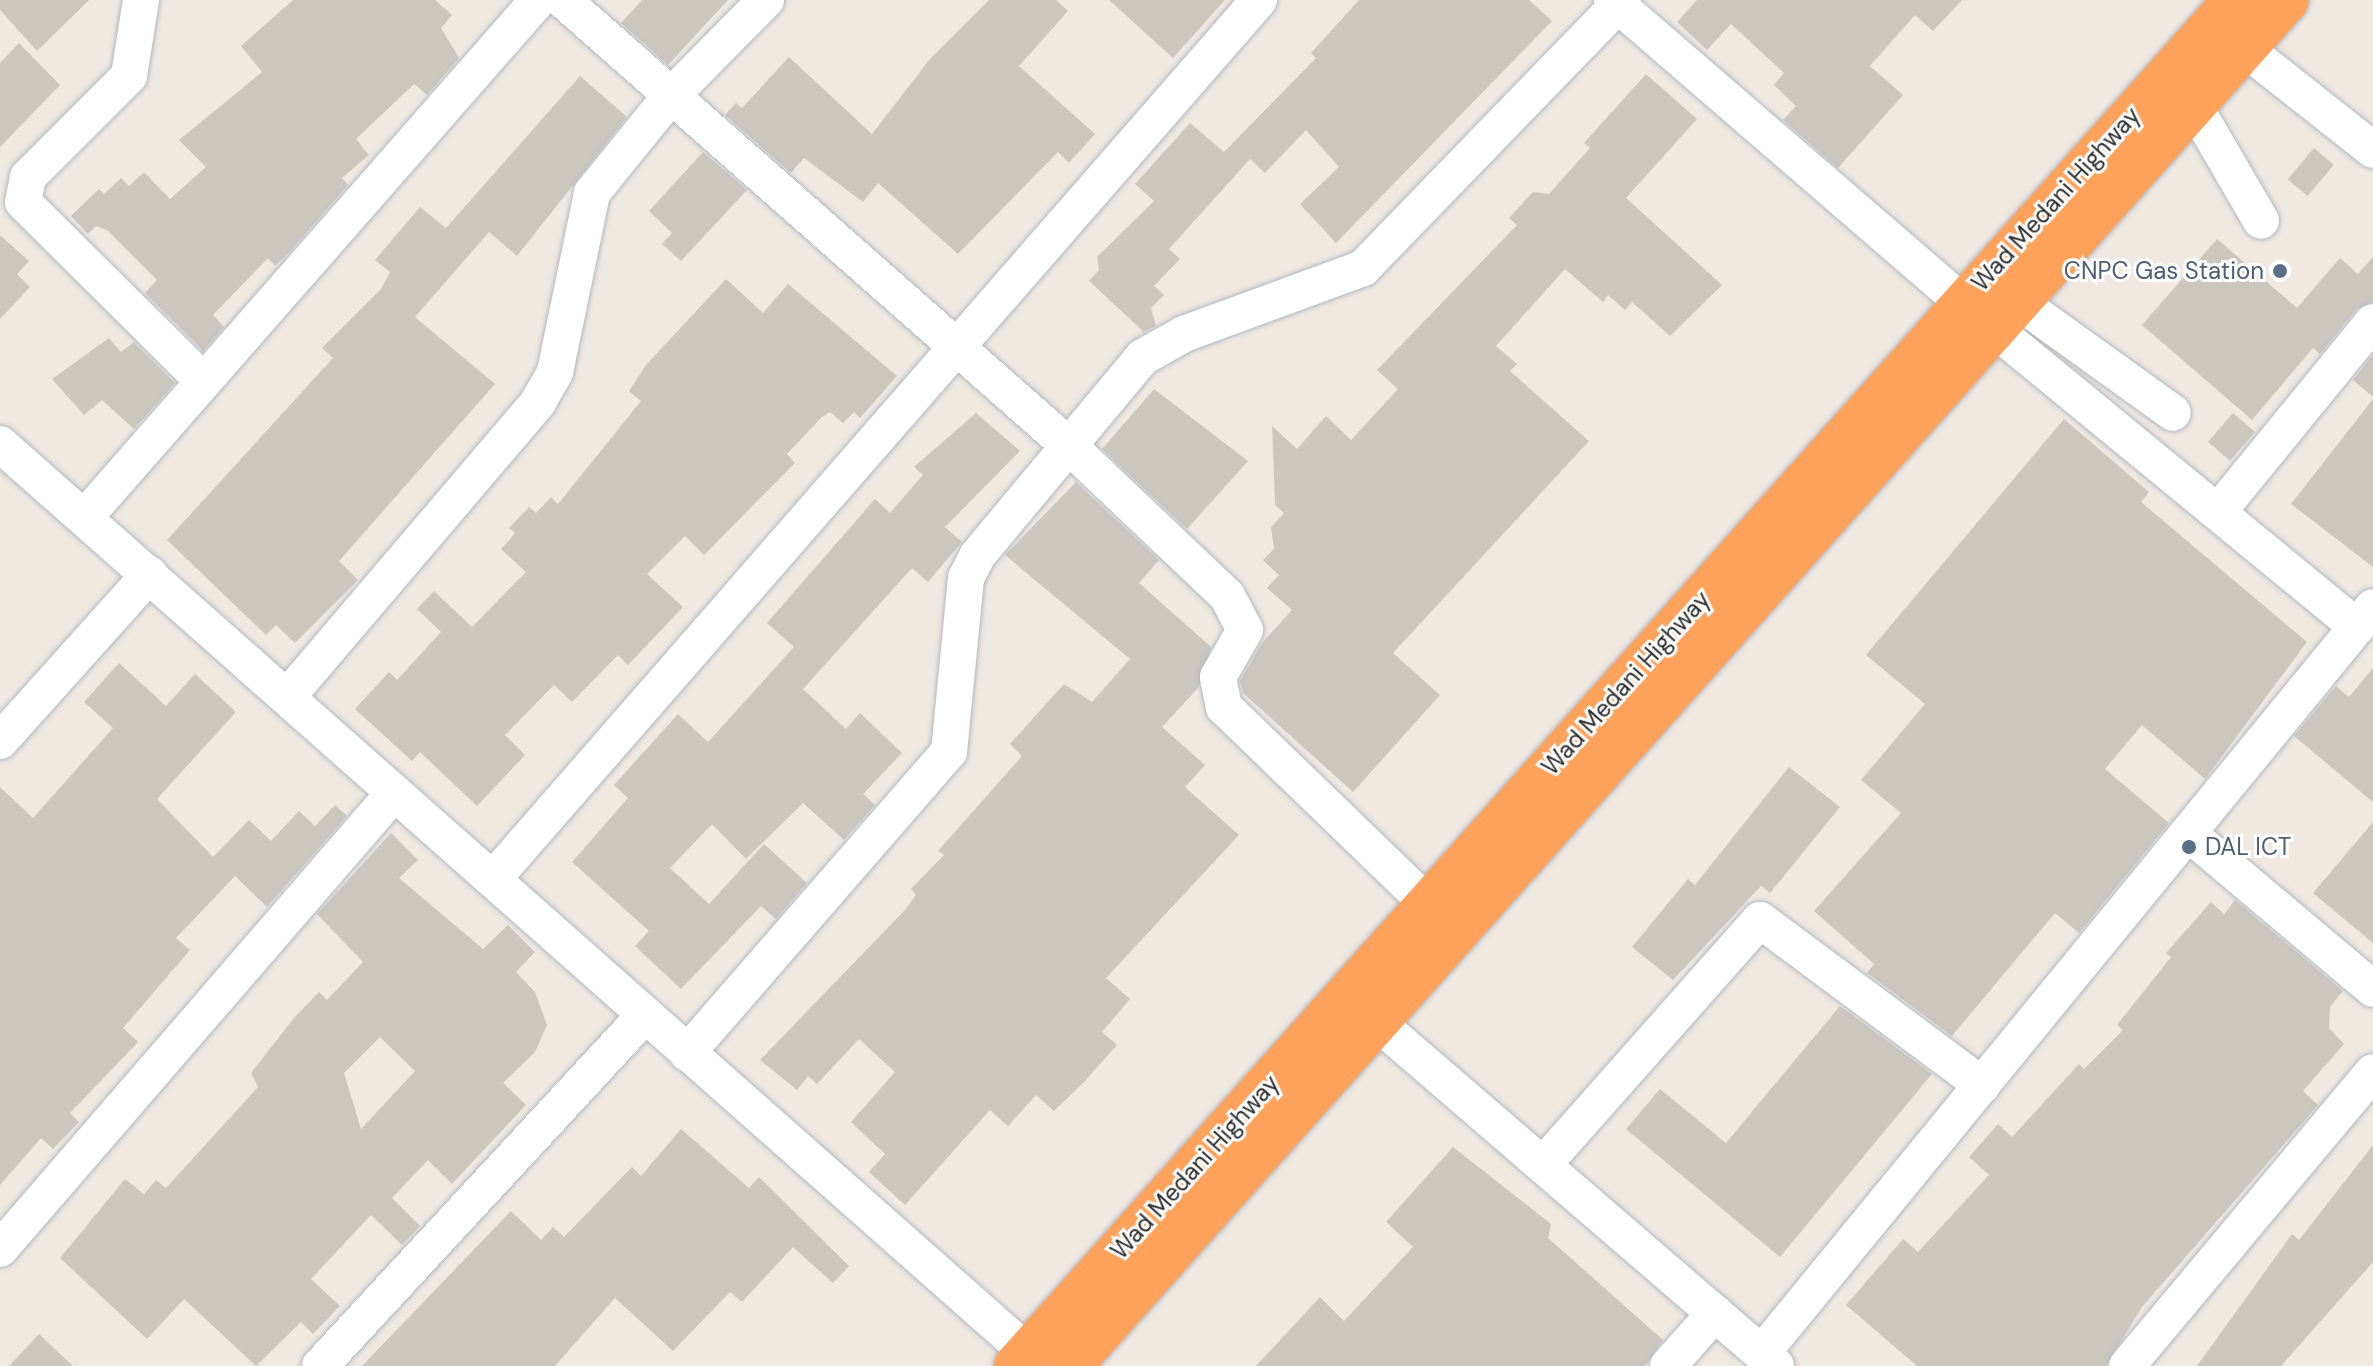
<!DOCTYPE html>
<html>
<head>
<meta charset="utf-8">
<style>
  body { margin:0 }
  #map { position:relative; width:2373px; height:1366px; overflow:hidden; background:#efe9e1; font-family:"DM Sans",sans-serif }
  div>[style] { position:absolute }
  .building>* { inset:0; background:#cbc7bf; transform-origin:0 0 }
  .roads { filter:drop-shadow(0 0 2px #b4b7c1) drop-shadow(0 0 2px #b4b7c1) }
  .minor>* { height:36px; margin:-18px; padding:0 18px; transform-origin:18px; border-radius:18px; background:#fff }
  .highway>* { height:44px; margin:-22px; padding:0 22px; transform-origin:22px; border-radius:22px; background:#ffa35c }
  .dots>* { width:22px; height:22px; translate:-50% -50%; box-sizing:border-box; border:4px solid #fff; border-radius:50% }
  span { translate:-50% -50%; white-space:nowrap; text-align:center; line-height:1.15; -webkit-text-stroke:6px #fff; paint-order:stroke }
  .street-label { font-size:24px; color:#2e2e2e }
  .service-label { font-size:24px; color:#4e5e75 }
  .right { translate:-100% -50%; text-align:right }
  .left { translate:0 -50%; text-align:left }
</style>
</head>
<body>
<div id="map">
  <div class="building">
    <i style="clip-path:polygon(0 0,89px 0,37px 51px,0 10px)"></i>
    <i style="clip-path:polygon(293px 0,435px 0,452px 15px,441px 28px,459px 58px,427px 95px,414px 84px,356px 139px,369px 155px,342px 178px,348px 185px,286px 256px,275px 266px,268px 258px,213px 315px,224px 327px,203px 351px,145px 293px,157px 280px,107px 230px,96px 226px,88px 234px,71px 216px,99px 189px,104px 194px,121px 178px,129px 186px,144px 172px,170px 199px,206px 167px,179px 140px,262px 72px,241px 46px)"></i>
    <i style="clip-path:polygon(642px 0,728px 0,668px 65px,621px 23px)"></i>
    <i style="clip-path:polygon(989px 0,1056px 0,1068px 11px,1019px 66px,1095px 134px,1069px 163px,1058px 152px,958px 254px,878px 183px,863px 202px,804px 158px,791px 173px,725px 115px,736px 103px,742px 108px,789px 57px,872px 134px,930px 59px)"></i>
    <i style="clip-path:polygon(1109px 0,1225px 0,1173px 58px)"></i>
    <i style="clip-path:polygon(1359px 0,1529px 0,1552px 21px,1336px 243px,1300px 204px,1339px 167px,1306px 130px,1265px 173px,1250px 159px,1169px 249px,1180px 259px,1154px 286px,1164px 295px,1151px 308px,1156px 326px,1144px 332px,1089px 281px,1099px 270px,1097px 257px,1154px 201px,1135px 184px,1190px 123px,1224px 152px,1316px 58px,1311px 53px)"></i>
    <i style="clip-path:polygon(1697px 0,1962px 0,1933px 31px,1915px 15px,1870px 66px,1903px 95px,1838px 168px,1783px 120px,1796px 106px,1774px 85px,1784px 73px,1731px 24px,1707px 50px,1677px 22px)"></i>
    <i style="clip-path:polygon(19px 43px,60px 85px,0 147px,0 63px)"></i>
    <i style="clip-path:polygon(1646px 74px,1697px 119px,1626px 198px,1722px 285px,1670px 336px,1632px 302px,1625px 310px,1608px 295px,1603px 302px,1565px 269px,1496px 346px,1517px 364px,1510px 371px,1589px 441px,1393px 653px,1440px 695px,1353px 792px,1243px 693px,1240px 681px,1262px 643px,1292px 610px,1267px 588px,1279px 575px,1263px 560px,1274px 549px,1271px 527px,1284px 513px,1275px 505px,1272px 426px,1297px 449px,1326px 416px,1351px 440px,1398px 389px,1377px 370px,1517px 225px,1509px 218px,1533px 192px,1549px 194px,1590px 148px,1584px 143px)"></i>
    <i style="clip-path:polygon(580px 76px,627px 117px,517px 256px,489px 232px,415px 317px,495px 384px,339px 561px,358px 580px,295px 643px,276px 625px,266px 635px,167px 540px,333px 358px,322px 348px,381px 289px,390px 272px,375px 260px,420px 207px,446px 228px)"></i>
    <i style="left:2314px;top:148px;width:26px;height:41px;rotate:40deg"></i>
    <i style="clip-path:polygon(703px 152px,747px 190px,681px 261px,662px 244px,672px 233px,649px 211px)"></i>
    <i style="clip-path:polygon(0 235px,29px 261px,17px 274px,30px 287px,0 319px)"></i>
    <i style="clip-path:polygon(2217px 239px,2297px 308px,2340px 258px,2358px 274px,2373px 257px,2373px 302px,2357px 309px,2320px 354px,2313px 348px,2252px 420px,2142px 325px)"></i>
    <i style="clip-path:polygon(726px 279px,763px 313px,788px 284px,897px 376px,860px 418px,854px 412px,843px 423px,830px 412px,822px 417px,787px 454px,795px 463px,704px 555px,685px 536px,647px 574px,683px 607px,628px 665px,618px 655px,572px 702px,554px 685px,505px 735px,525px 755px,477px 806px,420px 752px,412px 761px,355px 709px,389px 672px,397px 680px,441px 632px,417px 609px,434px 591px,472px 627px,526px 572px,501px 549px,515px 533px,509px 528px,529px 507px,536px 513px,551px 497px,558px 504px,641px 401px,629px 391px,646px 365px)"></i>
    <i style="clip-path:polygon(109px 338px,121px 352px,134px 342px,175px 383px,134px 429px,102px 400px,84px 415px,52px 379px)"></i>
    <i style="clip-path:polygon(2373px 355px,2373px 397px,2353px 380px)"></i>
    <i style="clip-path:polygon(1154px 389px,1248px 461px,1187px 529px,1102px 449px)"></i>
    <i style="clip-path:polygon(2373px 399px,2373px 567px,2291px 504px)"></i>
    <i style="clip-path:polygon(976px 413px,1020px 451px,945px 527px,962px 542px,928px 582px,912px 568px,803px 689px,846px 729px,860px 713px,902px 753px,863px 794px,875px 805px,844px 840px,803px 803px,746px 859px,712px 824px,670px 868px,709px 904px,764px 844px,807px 883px,776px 919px,761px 906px,681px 989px,635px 946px,649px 931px,572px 862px,628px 798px,614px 785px,678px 714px,708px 742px,794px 647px,767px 623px,875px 499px,890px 513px,923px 475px,914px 467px)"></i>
    <i style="left:2233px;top:413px;width:29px;height:38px;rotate:41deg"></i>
    <i style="clip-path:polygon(2064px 419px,2149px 492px,2141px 502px,2307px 642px,2205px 779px,2142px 725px,2105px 769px,2169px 823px,2079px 933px,2055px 913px,1952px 1036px,1867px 973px,1874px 964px,1814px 911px,1901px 813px,1861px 780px,1925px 704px,1866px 655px)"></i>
    <i style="clip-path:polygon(1076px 482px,1159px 560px,1139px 583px,1211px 647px,1199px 687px,1162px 727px,1205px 765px,1185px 787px,1239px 835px,1106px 978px,1130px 999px,1102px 1032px,1117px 1045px,1084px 1082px,1054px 1111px,1036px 1095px,1008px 1126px,990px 1110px,905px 1205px,869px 1172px,885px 1154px,851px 1122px,895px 1072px,859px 1039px,817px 1084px,808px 1076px,797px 1090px,760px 1060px,904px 911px,916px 895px,911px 889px,944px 855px,938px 851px,1022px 756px,1010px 744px,1064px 684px,1092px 702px,1130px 659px,1005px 555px)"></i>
    <i style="clip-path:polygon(119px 663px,166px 706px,195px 674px,236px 712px,157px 799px,213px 857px,249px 820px,271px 841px,299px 811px,315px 826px,335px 805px,347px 816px,267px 907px,235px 876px,176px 938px,190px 950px,123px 1028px,138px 1042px,70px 1113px,79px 1122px,53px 1149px,41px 1138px,0 1185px,0 787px,33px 818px,113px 728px,84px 702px)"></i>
    <i style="clip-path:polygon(2373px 668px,2373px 802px,2294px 736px,2336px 686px,2349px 697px)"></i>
    <i style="clip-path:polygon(1789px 767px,1840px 807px,1770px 893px,1761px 886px,1673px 980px,1632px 947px,1688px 879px,1695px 885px)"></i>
    <i style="clip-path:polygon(2373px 822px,2373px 943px,2313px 893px)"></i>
    <i style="clip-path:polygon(evenodd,391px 833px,418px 860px,399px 878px,483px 949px,508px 925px,535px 952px,516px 972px,535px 992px,547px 1025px,535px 1052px,503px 1083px,526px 1105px,452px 1184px,428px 1160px,392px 1198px,420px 1226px,402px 1245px,371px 1215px,311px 1279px,340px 1306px,313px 1334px,301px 1322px,256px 1366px,184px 1299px,147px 1339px,60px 1258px,125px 1179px,144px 1194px,156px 1180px,166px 1188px,258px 1087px,251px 1073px,294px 1018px,319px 992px,327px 1000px,363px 962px,317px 914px,391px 833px,380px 1037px,415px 1071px,361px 1129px,344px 1073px,380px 1037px)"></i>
    <i style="clip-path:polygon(2235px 900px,2343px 991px,2330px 1007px,2329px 1028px,2344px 1044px,2303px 1091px,2318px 1105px,2142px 1307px,2106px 1366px,1917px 1366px,1846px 1305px,1903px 1239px,1918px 1252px,1989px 1175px,1969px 1157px,1998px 1124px,2012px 1137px,2079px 1064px,2084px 1069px,2123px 1030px,2117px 1025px,2171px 957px,2166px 953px,2211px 902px,2224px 914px)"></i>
    <i style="clip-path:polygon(1840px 1006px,1932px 1074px,1780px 1257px,1626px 1129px,1660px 1089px,1726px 1143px)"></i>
    <i style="clip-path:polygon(681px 1129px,749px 1188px,759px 1177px,849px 1266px,833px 1283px,793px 1247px,742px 1302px,730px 1292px,673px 1351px,615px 1298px,555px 1366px,362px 1366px,511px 1211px,541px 1240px,553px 1227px,564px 1237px,632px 1167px,641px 1176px)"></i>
    <i style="clip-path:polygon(2373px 1145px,2373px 1262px,2281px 1366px,2197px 1366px,2292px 1234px,2299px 1240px)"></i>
    <i style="clip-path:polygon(1453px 1147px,1551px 1224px,1548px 1238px,1663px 1340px,1645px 1366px,1256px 1366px,1320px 1297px,1344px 1321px,1413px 1247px,1386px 1222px)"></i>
    <i style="clip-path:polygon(39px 1334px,73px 1366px,9px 1366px)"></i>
  </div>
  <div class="roads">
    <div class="minor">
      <i style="left:141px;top:0;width:77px;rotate:99deg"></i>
      <i style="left:129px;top:76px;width:143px;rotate:135deg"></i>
      <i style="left:28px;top:177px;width:25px;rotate:101deg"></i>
      <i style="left:23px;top:202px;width:254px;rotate:44.8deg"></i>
      <i style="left:563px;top:0;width:673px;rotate:41.39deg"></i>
      <i style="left:1068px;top:445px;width:219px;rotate:43.5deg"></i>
      <i style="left:1227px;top:596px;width:38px;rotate:62deg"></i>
      <i style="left:1245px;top:630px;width:54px;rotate:119.9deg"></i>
      <i style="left:1218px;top:677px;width:31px;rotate:79deg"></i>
      <i style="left:1224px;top:707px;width:285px;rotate:44deg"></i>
      <i style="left:1612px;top:0;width:464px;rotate:40.8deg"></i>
      <i style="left:2244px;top:48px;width:164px;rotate:38.3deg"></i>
      <i style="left:2193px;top:104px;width:135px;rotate:59.8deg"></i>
      <i style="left:2016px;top:300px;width:193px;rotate:35.7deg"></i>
      <i style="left:1993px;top:328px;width:471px;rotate:39.4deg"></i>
      <i style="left:0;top:444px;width:1372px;rotate:41.48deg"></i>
      <i style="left:2218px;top:512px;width:245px;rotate:-50.8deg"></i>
      <i style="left:85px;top:517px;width:687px;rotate:-48.77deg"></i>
      <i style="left:289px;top:695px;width:385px;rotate:-49.6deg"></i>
      <i style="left:538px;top:402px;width:34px;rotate:-60deg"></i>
      <i style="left:555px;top:372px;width:183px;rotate:-78.3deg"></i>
      <i style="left:592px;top:193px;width:122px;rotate:-51deg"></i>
      <i style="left:669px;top:98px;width:138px;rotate:-45.3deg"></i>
      <i style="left:0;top:741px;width:224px;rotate:-48.1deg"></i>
      <i style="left:2188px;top:833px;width:242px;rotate:40.1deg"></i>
      <i style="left:493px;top:879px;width:1166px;rotate:-48.93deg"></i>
      <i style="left:1358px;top:1006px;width:552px;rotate:40.74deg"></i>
      <i style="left:687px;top:1053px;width:399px;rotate:-49deg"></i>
      <i style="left:949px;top:752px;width:175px;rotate:-84.4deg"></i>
      <i style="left:966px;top:578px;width:25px;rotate:-63deg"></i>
      <i style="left:977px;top:556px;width:259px;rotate:-50.2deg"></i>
      <i style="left:1143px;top:357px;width:47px;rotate:-29.3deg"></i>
      <i style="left:1184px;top:334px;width:191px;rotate:-20.2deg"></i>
      <i style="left:1363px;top:268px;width:373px;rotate:-45.9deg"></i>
      <i style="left:1543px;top:1165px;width:327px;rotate:-48.5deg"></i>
      <i style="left:1760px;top:920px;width:277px;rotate:36.6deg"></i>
      <i style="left:0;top:1249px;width:603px;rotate:-49.17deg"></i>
      <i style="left:1762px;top:1353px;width:964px;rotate:-50.68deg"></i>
      <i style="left:320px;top:1366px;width:477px;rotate:-47.2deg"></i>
      <i style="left:1668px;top:1366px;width:71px;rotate:-48.4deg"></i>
      <i style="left:2127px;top:1366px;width:383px;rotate:-50.1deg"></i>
    </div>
    <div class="highway">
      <i style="left:1016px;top:1366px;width:1831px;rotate:-48.25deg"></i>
      <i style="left:1070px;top:1366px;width:1829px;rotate:-48.3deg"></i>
    </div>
  </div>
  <div class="dots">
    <i style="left:2280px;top:271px;background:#5c6f8a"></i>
    <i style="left:2189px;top:847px;background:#5c6f8a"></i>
  </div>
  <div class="street-label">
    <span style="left:2056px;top:199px;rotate:-48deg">Wad Medani Highway</span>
    <span style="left:1626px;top:683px;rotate:-48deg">Wad Medani Highway</span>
    <span style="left:1195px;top:1167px;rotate:-48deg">Wad Medani Highway</span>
  </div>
  <div class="service-label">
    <span class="right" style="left:2264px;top:271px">CNPC Gas Station</span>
    <span class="left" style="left:2205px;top:847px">DAL ICT</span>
  </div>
</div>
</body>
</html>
